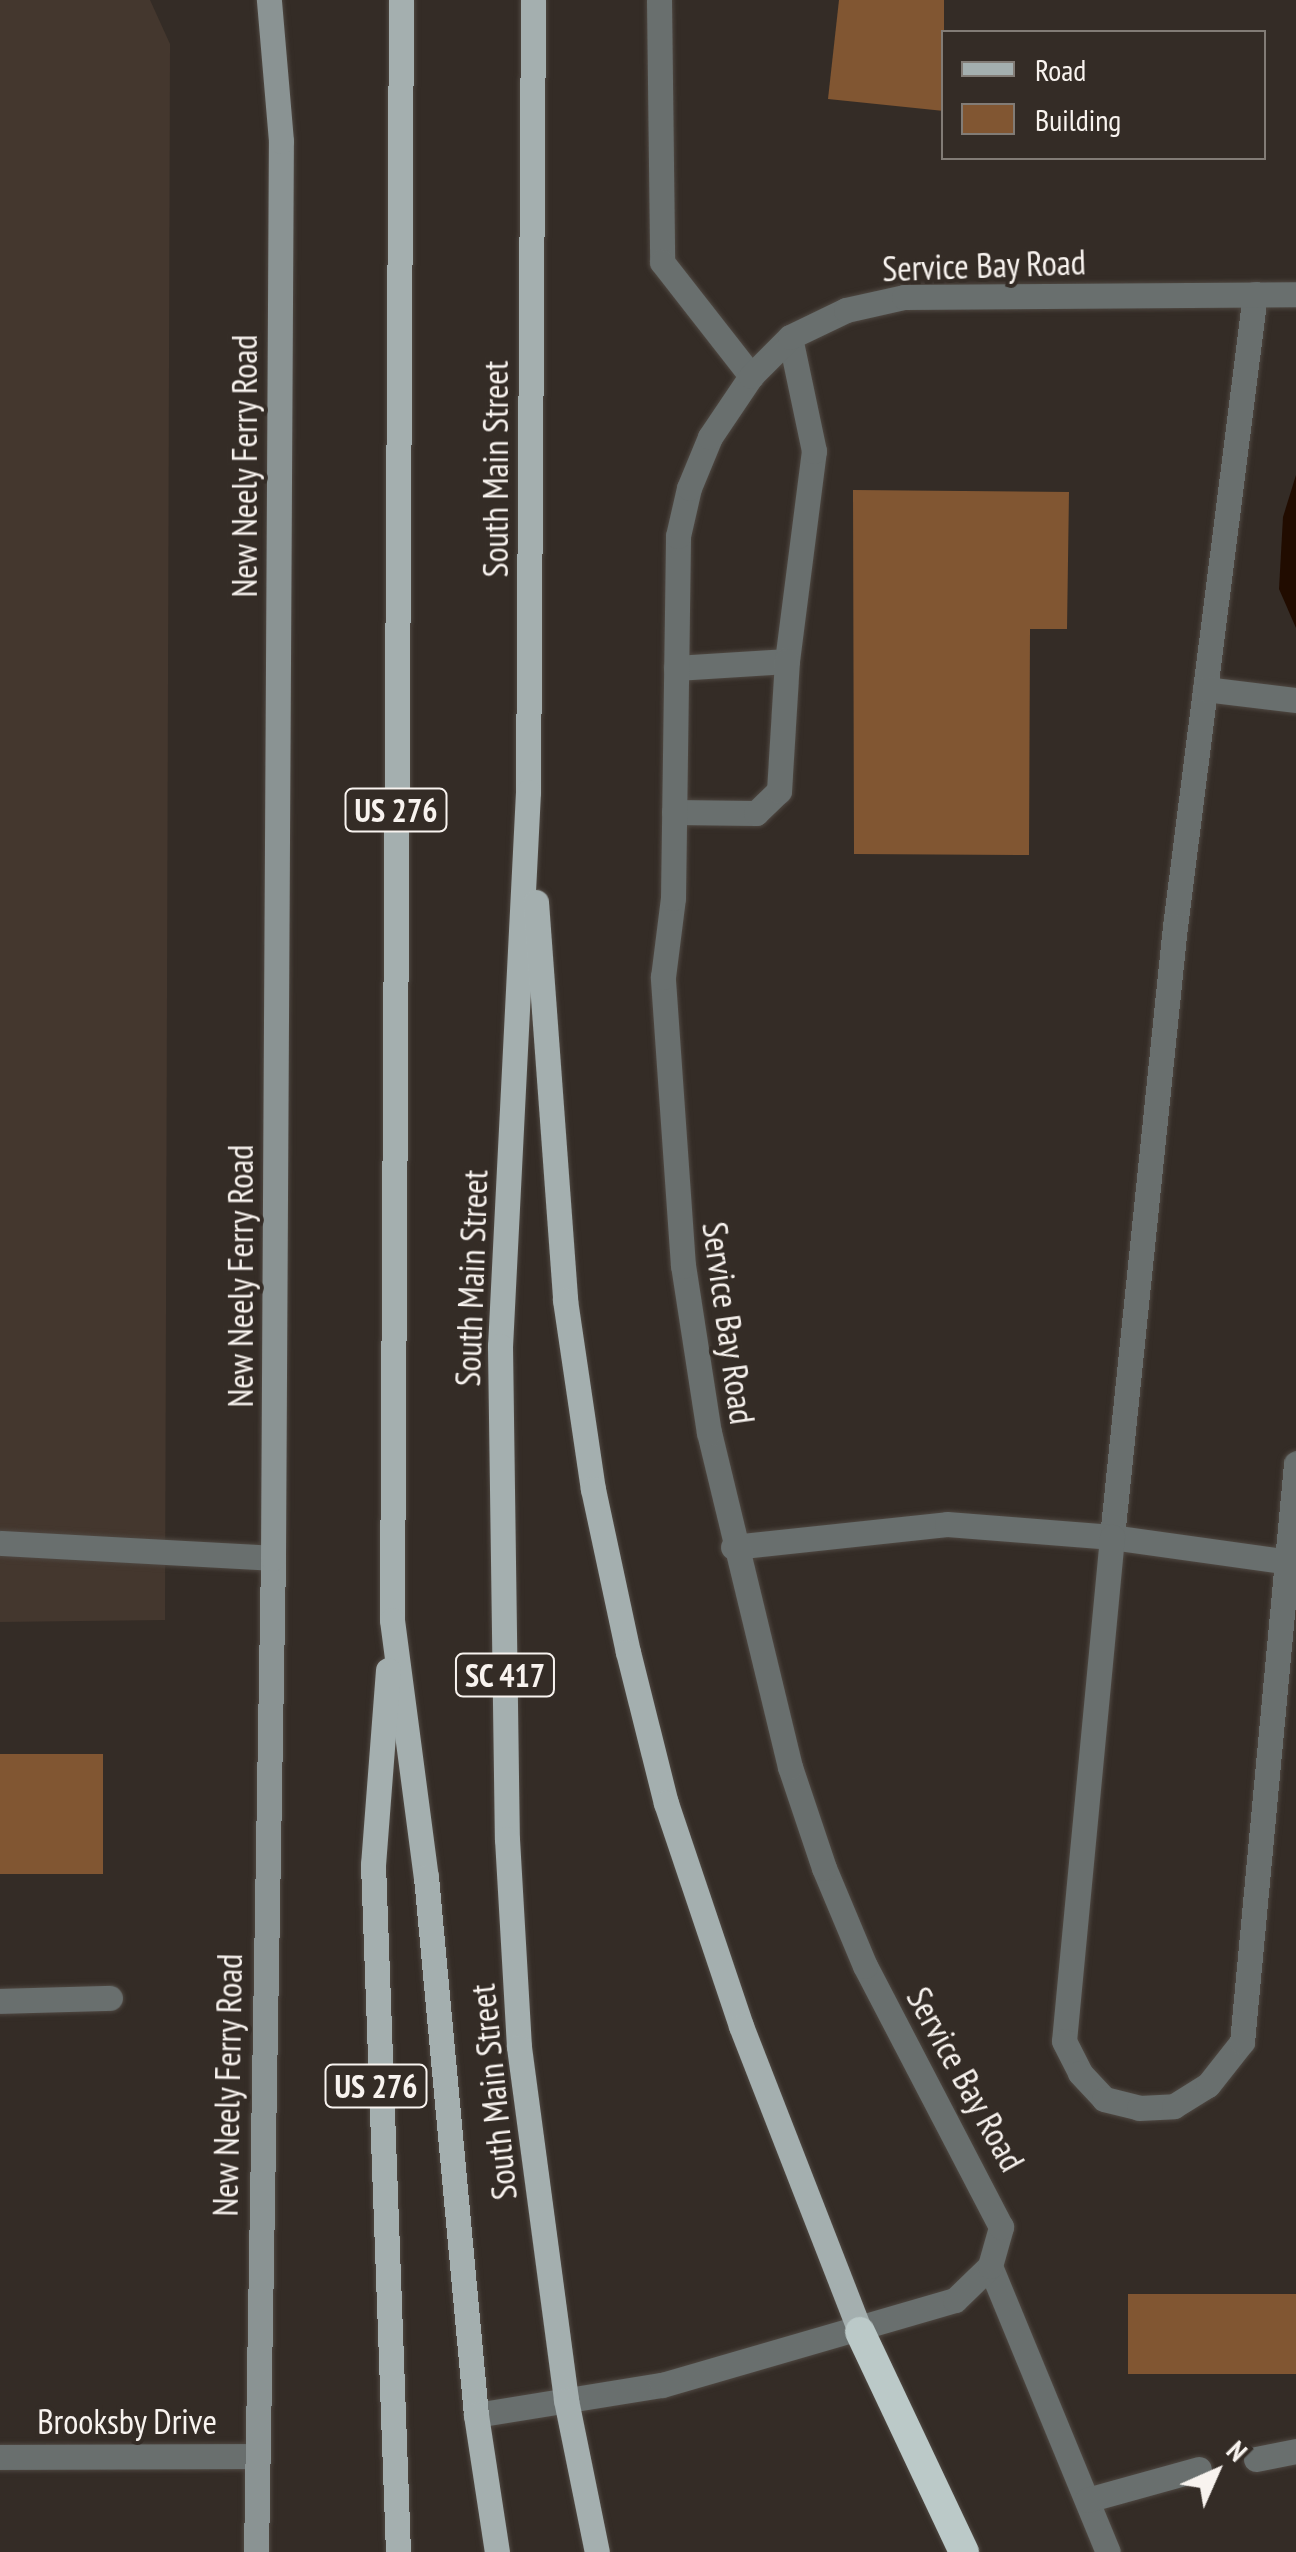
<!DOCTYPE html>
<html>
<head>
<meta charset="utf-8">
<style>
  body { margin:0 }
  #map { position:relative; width:1296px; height:2552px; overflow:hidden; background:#342c26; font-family:"PT Sans Narrow",sans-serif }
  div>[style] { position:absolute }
  .built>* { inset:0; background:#44372e }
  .water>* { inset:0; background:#210c00 }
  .building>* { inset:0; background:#815632; transform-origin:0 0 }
  .roads { filter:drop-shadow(0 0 2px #4f4842) drop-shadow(0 0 2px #4f4842) }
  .lane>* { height:25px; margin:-12.5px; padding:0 12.5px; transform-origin:12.5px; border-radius:12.5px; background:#696f6e }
  .street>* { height:25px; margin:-12.5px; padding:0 12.5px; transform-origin:12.5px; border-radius:12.5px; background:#696f6e }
  .secondary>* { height:25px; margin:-12.5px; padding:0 12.5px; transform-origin:12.5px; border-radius:12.5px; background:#8a9393 }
  .primary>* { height:25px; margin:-12.5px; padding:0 12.5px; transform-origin:12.5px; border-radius:12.5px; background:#a4afaf }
  .highway>* { height:30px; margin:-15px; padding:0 15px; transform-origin:15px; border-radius:15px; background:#bbc9c8 }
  span { translate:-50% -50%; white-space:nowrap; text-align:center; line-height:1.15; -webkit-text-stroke:8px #342c26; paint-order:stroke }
  .shield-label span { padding:2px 8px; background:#342c26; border:2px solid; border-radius:8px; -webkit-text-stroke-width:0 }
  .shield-label { font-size:32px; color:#f8f3ef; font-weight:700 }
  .street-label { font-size:35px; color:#f8f3ef }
  .legend { position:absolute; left:941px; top:30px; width:325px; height:130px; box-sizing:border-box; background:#342c26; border:2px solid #827c76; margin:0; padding:12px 18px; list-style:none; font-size:30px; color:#f8f3ef }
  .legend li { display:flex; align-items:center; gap:20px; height:50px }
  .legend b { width:50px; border:2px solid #827c76 }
  .north { position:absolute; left:1166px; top:2422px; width:100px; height:100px; -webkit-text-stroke:8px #342c26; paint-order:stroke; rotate:45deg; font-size:28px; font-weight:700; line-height:40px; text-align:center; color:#f8f3ef }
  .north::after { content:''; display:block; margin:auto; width:35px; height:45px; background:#f8f3ef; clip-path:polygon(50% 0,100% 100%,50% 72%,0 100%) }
</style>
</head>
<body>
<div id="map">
  <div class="built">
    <i style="clip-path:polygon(0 0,150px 0,170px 44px,165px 1620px,0 1622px)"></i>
  </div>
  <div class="water">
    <i style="clip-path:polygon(1296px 475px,1296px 628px,1279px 589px,1283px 517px)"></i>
  </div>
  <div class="building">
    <i style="clip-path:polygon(839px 0,944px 0,944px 111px,828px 99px)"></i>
    <i style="clip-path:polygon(853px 490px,1069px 492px,1067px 629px,1030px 629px,1029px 855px,854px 854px)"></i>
    <i style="left:0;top:1754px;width:103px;height:120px"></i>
    <i style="left:1296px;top:2294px;width:80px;height:168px;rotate:90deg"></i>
  </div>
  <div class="roads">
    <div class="lane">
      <i style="left:659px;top:0;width:262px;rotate:89.3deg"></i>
      <i style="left:662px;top:262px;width:145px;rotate:52deg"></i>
      <i style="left:1255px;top:294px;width:637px;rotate:97.21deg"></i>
      <i style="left:1175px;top:926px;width:614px;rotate:95.89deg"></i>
      <i style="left:1112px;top:1537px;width:186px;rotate:8deg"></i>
      <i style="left:676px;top:668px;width:111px;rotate:-3.6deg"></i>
      <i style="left:787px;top:661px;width:212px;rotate:-82.7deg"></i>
      <i style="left:814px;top:451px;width:116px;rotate:-101.9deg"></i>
      <i style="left:1205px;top:689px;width:92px;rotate:6.9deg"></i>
      <i style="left:674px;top:812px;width:82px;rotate:0.7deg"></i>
      <i style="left:756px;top:813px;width:32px;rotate:-44deg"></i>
      <i style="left:779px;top:791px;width:130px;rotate:-86.5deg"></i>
      <i style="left:0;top:1543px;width:273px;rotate:3.1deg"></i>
      <i style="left:733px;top:1547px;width:215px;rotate:-6.1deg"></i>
      <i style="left:947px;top:1524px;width:166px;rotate:4.5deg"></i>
      <i style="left:1112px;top:1537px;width:506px;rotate:95.44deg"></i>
      <i style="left:1064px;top:2041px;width:36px;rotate:63deg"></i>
      <i style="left:1080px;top:2073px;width:35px;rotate:47deg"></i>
      <i style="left:1104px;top:2099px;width:36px;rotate:14deg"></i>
      <i style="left:1139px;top:2108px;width:35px;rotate:-3deg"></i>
      <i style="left:1174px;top:2106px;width:40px;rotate:-32deg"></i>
      <i style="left:1208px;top:2085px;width:55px;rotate:-51.7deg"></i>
      <i style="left:1242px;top:2042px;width:581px;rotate:-84.66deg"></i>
      <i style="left:990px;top:2266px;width:309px;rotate:67.6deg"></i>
      <i style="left:1256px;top:2459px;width:41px;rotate:-11.3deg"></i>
      <i style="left:1087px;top:2500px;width:116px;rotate:-15.5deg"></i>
    </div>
    <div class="street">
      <i style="left:0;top:2001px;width:110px;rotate:-1.6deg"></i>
      <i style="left:476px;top:2415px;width:188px;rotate:-9.2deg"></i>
      <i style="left:662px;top:2385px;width:305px;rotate:-16.2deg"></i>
      <i style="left:955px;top:2300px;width:49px;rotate:-44.2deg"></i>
      <i style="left:990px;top:2266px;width:41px;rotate:-74.2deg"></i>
      <i style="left:1001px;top:2227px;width:294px;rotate:-117.5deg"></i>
      <i style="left:865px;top:1966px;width:106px;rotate:-112.7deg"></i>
      <i style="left:824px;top:1868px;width:107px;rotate:-108.6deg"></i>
      <i style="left:790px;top:1767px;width:344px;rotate:-103.6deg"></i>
      <i style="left:709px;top:1433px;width:169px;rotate:-98.8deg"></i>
      <i style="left:683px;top:1266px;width:290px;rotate:-94deg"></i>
      <i style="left:663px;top:977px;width:80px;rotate:-82.8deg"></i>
      <i style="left:673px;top:898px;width:362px;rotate:-89.2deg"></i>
      <i style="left:678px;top:536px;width:49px;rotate:-77.1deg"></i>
      <i style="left:689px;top:488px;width:55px;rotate:-67.6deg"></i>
      <i style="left:710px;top:437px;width:73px;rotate:-56.1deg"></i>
      <i style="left:751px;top:376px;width:55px;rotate:-45deg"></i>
      <i style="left:790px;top:337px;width:62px;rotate:-25.7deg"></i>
      <i style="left:846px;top:310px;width:59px;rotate:-12.6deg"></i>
      <i style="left:904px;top:297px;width:392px;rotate:-0.4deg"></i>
      <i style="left:0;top:2457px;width:254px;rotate:-0.2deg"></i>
    </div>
    <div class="secondary">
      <i style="left:256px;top:2552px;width:994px;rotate:-89.02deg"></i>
      <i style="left:273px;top:1558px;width:1417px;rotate:-89.68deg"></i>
      <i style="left:281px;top:141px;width:142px;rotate:-94.9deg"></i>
    </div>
    <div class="primary">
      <i style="left:401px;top:0;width:1620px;rotate:90.32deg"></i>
      <i style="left:392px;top:1620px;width:259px;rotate:82.5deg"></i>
      <i style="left:426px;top:1877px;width:540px;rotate:84.69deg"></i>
      <i style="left:476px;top:2415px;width:139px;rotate:81.3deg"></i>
      <i style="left:533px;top:0;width:792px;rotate:90.36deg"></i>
      <i style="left:528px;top:792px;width:555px;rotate:92.89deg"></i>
      <i style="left:500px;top:1346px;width:493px;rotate:89.2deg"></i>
      <i style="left:507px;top:1839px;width:208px;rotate:86.7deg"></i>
      <i style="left:519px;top:2047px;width:356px;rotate:82.4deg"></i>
      <i style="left:566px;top:2400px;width:155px;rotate:78.5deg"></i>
      <i style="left:536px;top:902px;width:399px;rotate:85.8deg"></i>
      <i style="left:565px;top:1300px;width:191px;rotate:81.6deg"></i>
      <i style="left:593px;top:1489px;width:167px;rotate:77.9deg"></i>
      <i style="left:628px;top:1652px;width:156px;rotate:75.9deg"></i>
      <i style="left:666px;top:1803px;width:235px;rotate:71.4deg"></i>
      <i style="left:741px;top:2026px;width:328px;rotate:68.7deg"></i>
      <i style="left:388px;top:1670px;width:195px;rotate:94.4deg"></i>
      <i style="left:373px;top:1864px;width:688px;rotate:87.92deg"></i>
    </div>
    <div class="highway">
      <i style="left:860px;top:2332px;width:243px;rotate:64.7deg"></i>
    </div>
  </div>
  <div class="shield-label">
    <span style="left:396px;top:810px">US 276</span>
    <span style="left:505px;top:1675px">SC 417</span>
    <span style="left:376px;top:2086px">US 276</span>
  </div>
  <div class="street-label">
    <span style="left:984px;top:265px;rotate:-2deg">Service Bay Road</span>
    <span style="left:244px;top:466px;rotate:-90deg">New Neely Ferry Road</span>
    <span style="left:495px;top:469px;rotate:-90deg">South Main Street</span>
    <span style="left:240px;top:1276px;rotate:-90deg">New Neely Ferry Road</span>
    <span style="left:471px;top:1278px;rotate:-88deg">South Main Street</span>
    <span style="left:729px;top:1323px;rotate:82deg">Service Bay Road</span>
    <span style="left:966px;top:2079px;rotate:61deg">Service Bay Road</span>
    <span style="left:227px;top:2085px;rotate:-89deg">New Neely Ferry Road</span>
    <span style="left:493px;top:2092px;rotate:-96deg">South Main Street</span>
    <span style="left:127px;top:2421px">Brooksby Drive</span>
  </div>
  <ul class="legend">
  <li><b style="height:12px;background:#a4afaf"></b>Road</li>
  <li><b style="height:28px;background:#815632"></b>Building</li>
  </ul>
  <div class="north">N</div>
</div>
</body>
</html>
